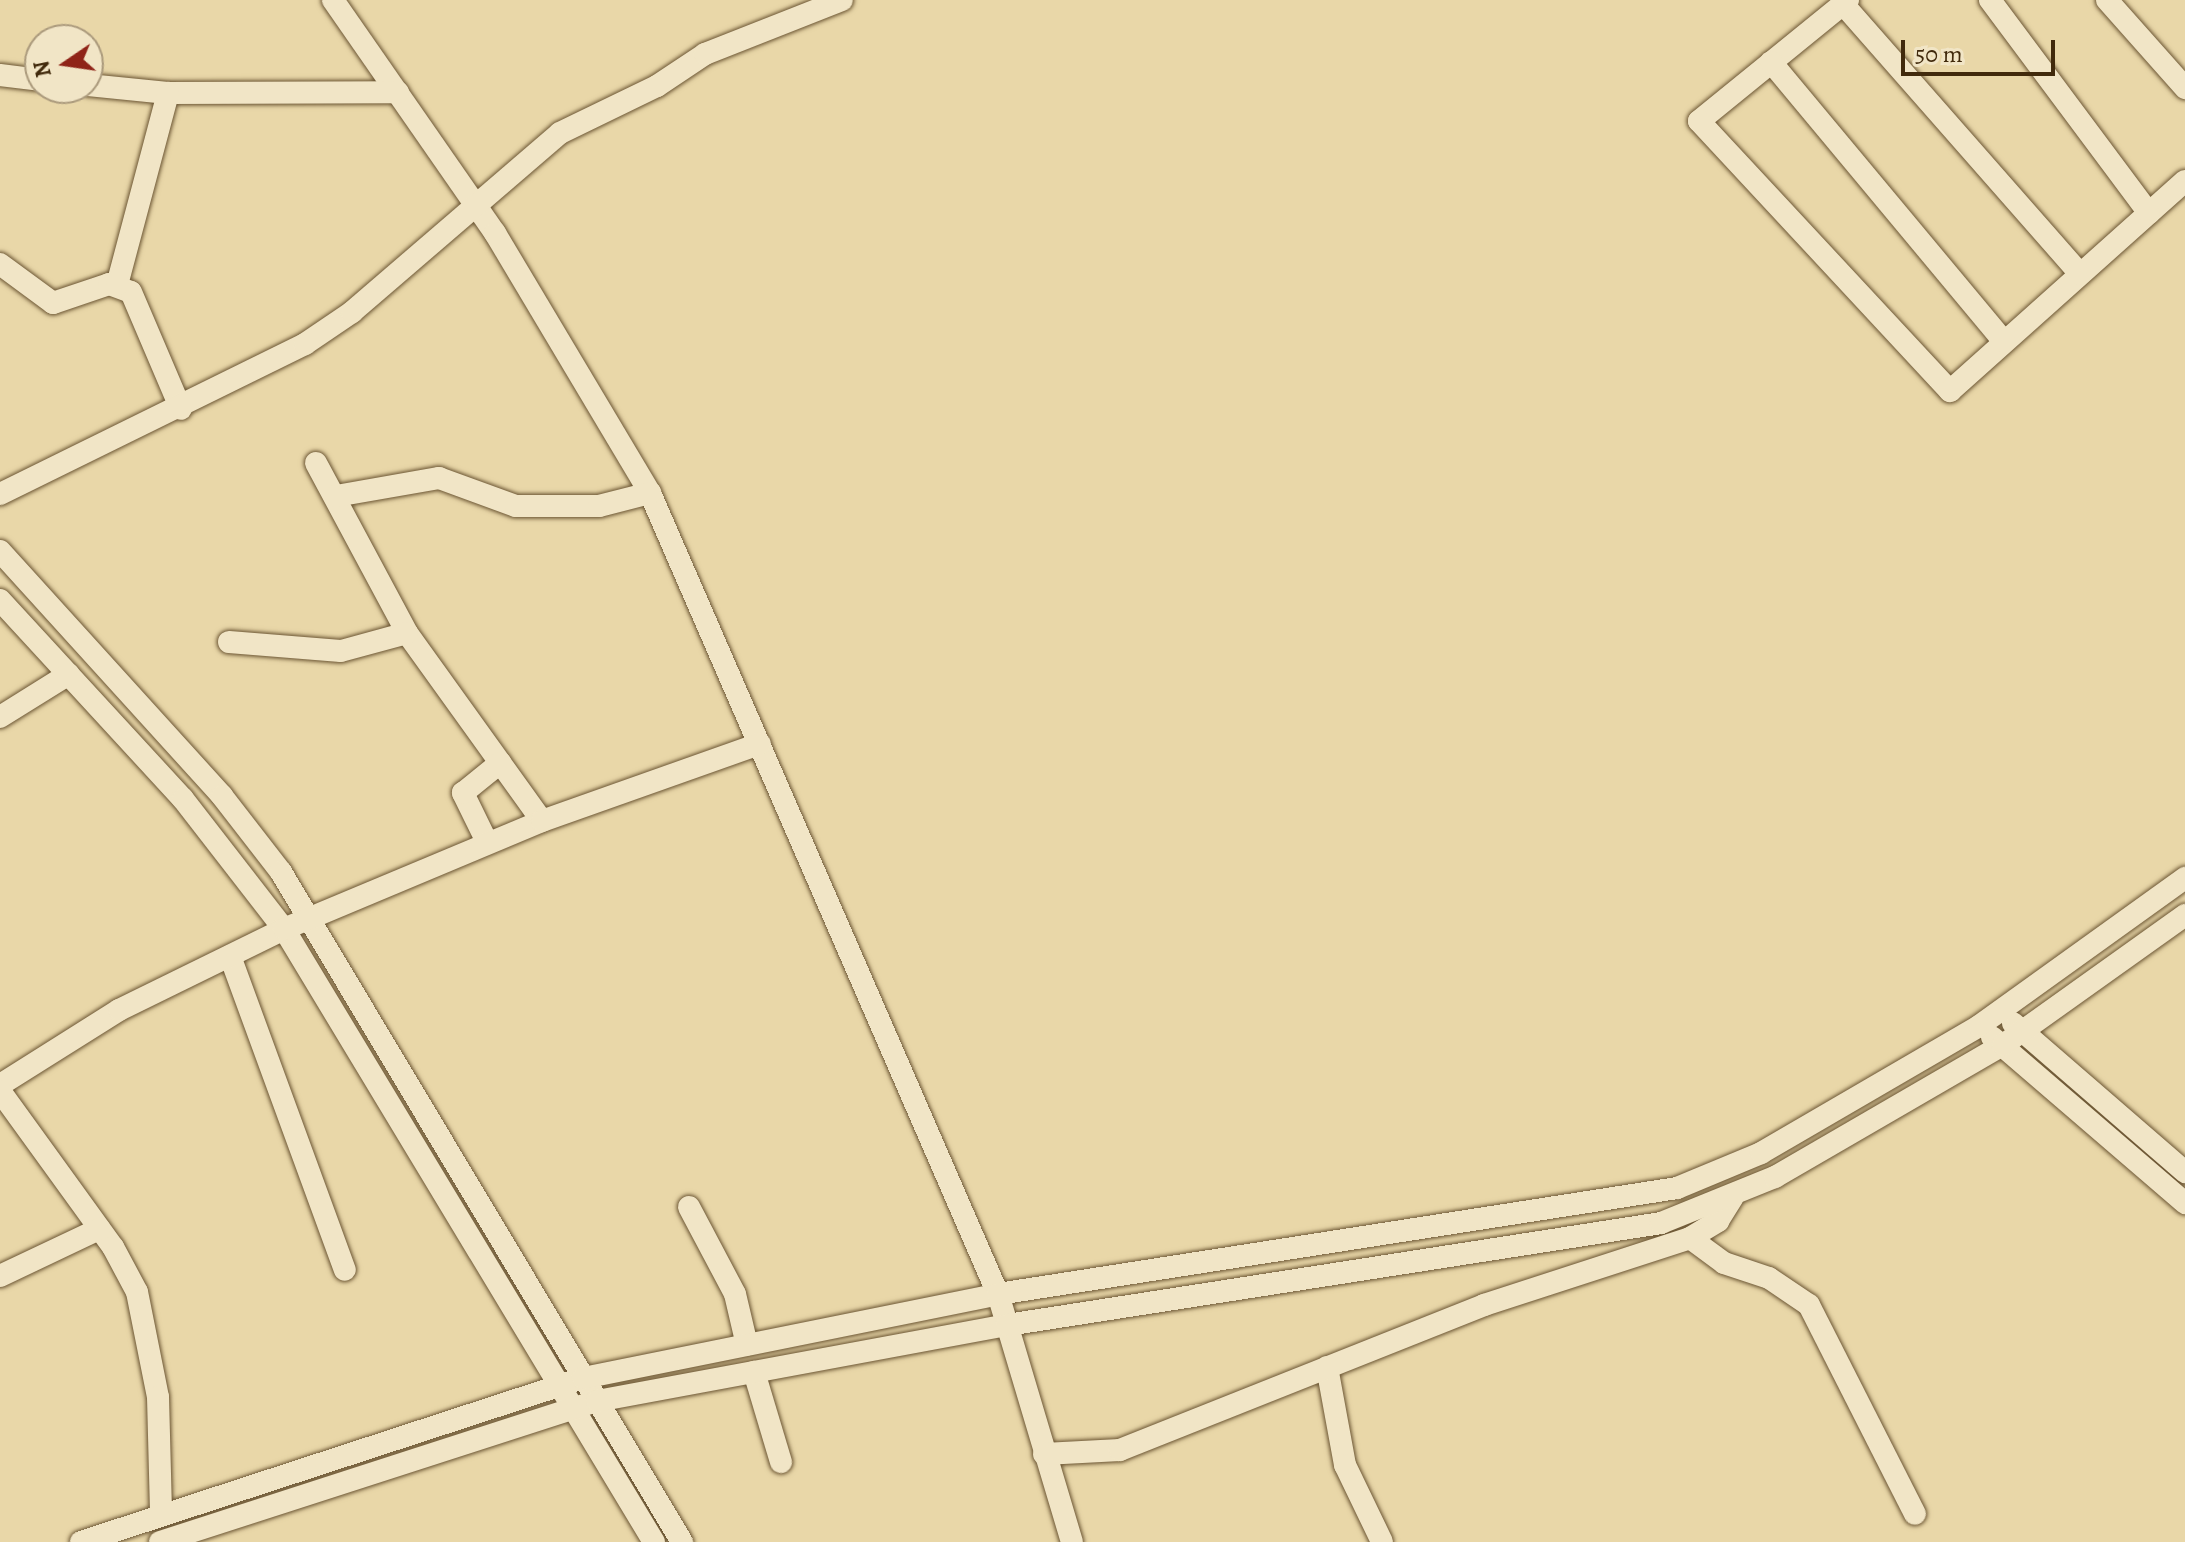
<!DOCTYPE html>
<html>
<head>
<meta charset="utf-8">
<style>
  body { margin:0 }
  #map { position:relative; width:2185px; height:1542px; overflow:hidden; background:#e9d7a8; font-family:Alegreya,serif }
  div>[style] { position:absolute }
  .roads { filter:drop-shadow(0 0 2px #6b5533) drop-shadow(0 0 2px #6b5533) }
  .minor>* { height:22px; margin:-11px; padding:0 11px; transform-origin:11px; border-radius:11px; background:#f1e5c6 }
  span { translate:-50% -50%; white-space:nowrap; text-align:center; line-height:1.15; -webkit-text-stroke:7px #f1e5c6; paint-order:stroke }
  .north { position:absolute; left:24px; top:24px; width:80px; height:80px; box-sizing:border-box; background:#f1e5c6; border:2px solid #ab9a7c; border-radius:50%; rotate:257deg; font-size:22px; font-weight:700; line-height:32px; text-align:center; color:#412a0c }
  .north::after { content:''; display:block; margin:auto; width:28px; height:36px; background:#8f2418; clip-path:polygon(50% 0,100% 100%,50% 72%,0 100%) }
  .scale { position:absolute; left:1901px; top:40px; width:154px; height:36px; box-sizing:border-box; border:4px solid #412a0c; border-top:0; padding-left:10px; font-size:24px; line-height:28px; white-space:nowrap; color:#412a0c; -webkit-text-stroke:6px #f1e5c6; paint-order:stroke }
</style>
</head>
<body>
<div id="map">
  <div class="roads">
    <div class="minor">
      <i style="left:333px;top:0;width:284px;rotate:55.2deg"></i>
      <i style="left:495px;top:233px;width:303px;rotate:59.2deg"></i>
      <i style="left:650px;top:493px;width:873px;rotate:66.52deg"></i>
      <i style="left:998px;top:1294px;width:259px;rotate:73.4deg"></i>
      <i style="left:1848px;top:0;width:192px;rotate:140.9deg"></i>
      <i style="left:1699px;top:121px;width:369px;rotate:47.1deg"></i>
      <i style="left:1950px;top:391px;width:315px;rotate:-41.8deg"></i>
      <i style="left:1990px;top:0;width:266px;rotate:53.3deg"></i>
      <i style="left:2107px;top:0;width:118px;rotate:48.4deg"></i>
      <i style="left:1843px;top:4px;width:359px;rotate:48.7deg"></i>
      <i style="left:1771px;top:62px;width:364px;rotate:50.2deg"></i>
      <i style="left:0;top:75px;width:40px;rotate:7.1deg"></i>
      <i style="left:88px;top:85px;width:80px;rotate:5.7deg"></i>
      <i style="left:168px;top:93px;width:230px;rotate:-0.2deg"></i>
      <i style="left:0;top:264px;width:66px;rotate:36.3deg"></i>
      <i style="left:53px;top:303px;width:59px;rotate:-18.7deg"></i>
      <i style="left:109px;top:284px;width:23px;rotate:20deg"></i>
      <i style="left:131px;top:292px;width:127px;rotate:66.9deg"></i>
      <i style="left:117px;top:285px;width:199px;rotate:-75.1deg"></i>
      <i style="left:316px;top:463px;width:193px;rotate:61.8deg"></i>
      <i style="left:407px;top:633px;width:231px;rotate:54.3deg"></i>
      <i style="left:0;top:494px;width:340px;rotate:-26.2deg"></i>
      <i style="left:305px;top:344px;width:57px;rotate:-34.2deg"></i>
      <i style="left:352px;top:312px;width:274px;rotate:-40.7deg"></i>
      <i style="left:560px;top:133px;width:108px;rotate:-25.9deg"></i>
      <i style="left:657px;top:86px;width:58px;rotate:-33.7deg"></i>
      <i style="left:705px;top:54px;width:147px;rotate:-21.5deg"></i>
      <i style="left:336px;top:496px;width:105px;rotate:-9.9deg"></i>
      <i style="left:439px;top:478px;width:82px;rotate:20deg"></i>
      <i style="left:516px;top:506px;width:83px"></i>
      <i style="left:599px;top:506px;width:53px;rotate:-14.3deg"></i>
      <i style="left:0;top:551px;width:331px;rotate:47.8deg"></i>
      <i style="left:222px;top:796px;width:96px;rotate:52.2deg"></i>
      <i style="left:281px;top:872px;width:781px;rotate:59.1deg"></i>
      <i style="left:0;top:600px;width:270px;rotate:47.4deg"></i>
      <i style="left:183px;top:799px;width:165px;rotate:52.2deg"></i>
      <i style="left:284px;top:929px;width:716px;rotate:58.89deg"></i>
      <i style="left:229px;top:642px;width:112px;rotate:4.6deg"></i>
      <i style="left:341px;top:651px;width:68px;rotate:-15.3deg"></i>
      <i style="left:0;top:717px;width:81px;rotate:-31.9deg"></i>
      <i style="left:487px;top:842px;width:55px;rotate:-116.1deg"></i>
      <i style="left:463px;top:793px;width:48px;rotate:-39deg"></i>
      <i style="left:230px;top:956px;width:334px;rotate:69.9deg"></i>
      <i style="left:2013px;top:1023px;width:228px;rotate:40.9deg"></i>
      <i style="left:1992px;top:1037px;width:255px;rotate:40.7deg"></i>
      <i style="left:0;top:1085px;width:141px;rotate:-32.2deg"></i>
      <i style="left:119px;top:1010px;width:184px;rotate:-26.1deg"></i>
      <i style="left:284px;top:929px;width:280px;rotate:-22.7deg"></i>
      <i style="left:542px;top:821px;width:231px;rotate:-19.5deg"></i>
      <i style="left:0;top:1091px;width:193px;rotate:54.1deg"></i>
      <i style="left:113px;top:1247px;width:51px;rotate:61.9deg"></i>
      <i style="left:137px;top:1292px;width:107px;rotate:78.7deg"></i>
      <i style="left:158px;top:1397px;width:115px;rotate:88.5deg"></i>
      <i style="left:689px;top:1207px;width:98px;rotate:62.1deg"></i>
      <i style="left:735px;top:1294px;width:52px;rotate:76.8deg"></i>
      <i style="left:1690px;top:1238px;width:42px;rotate:36.3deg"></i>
      <i style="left:1724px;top:1263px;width:47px;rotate:18.4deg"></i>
      <i style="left:1769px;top:1278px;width:48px;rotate:34deg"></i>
      <i style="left:1809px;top:1305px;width:234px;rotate:63.1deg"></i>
      <i style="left:0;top:1276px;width:110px;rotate:-25.4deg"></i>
      <i style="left:1327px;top:1367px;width:100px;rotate:79.6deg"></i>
      <i style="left:1345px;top:1465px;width:85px;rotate:64.3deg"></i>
      <i style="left:754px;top:1372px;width:94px;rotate:73.3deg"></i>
      <i style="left:1044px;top:1454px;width:76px;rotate:-3deg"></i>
      <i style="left:1120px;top:1450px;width:392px;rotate:-21.7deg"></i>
      <i style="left:1484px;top:1305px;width:217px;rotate:-18deg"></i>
      <i style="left:1690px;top:1238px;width:33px;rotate:-31deg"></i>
      <i style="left:1718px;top:1221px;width:28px;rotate:-58deg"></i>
      <i style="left:81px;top:1542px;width:528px;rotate:-18.09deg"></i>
      <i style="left:583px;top:1378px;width:423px;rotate:-11.4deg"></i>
      <i style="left:998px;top:1294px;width:687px;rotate:-8.87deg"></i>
      <i style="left:1677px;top:1188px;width:91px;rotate:-22.6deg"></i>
      <i style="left:1761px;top:1153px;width:252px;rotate:-30.2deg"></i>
      <i style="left:1979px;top:1026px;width:254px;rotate:-35.7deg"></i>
      <i style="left:160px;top:1542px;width:459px;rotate:-17.9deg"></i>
      <i style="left:597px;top:1401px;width:417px;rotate:-10.5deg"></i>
      <i style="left:1007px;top:1325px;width:662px;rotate:-8.86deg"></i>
      <i style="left:1661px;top:1223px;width:123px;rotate:-22deg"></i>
      <i style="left:1775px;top:1177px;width:263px;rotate:-30.1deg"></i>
      <i style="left:2003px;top:1045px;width:224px;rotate:-35.5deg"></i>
    </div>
  </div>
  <div class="north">N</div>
  <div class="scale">50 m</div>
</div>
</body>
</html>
